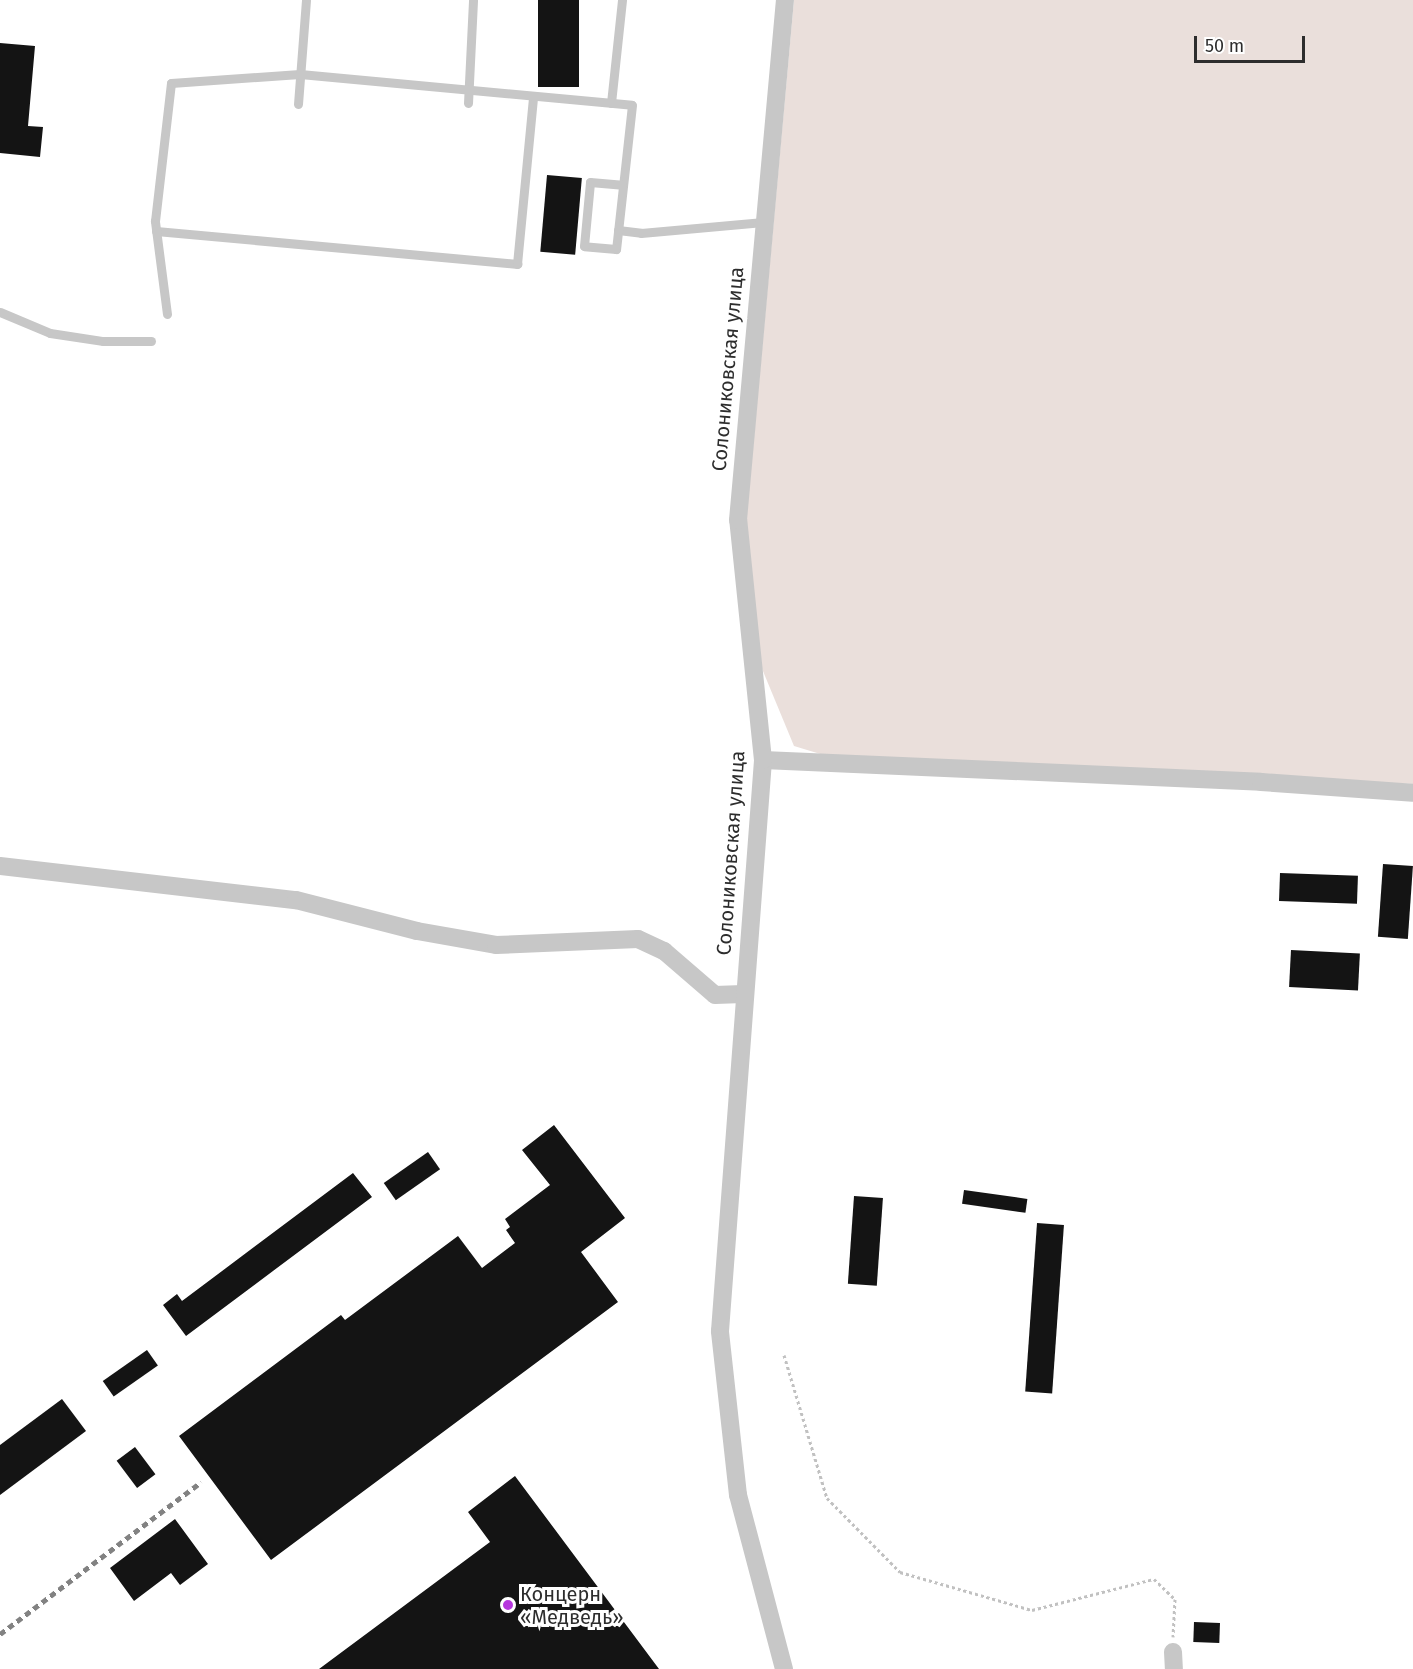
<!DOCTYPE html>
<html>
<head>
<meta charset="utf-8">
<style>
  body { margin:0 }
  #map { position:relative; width:1413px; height:1669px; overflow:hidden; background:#fff; font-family:"Fira Sans",sans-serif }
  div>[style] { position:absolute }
  .green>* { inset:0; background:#eadfdb }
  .building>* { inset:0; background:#141414; transform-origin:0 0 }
  .path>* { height:3px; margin-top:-1.5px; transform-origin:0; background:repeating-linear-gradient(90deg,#c1c1c1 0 3px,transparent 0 6px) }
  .lane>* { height:9px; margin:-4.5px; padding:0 4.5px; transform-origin:4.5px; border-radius:4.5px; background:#c7c7c7 }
  .street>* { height:18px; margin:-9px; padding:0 9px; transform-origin:9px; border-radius:9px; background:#c7c7c7 }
  .rail>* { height:4.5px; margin-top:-2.25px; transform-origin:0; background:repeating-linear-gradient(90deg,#828282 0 6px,transparent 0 10.5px) }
  .dots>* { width:16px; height:16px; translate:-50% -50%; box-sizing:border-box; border:3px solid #fff; border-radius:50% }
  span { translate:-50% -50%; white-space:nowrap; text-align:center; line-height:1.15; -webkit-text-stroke:6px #fff; paint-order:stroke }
  .street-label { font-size:20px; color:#2d2d2d }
  .poi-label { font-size:20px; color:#2d2d2d }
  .left { translate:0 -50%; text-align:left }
  .scale { position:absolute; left:1194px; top:36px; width:111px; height:27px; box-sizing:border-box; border:3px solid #2d2d2d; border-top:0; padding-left:8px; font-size:18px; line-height:21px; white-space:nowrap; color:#2d2d2d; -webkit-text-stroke:4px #fff; paint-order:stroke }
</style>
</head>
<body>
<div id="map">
  <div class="green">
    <i style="clip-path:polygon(794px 0,1413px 0,1413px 784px,827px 756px,794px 746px,760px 664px,746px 523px)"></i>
  </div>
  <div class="building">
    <i style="left:538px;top:0;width:41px;height:87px"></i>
    <i style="clip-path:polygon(0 43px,35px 46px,28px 126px,43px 127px,40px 157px,0 153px)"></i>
    <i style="left:547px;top:175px;width:35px;height:77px;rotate:5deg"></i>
    <i style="left:1383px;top:864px;width:30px;height:73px;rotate:4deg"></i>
    <i style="left:1280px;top:873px;width:78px;height:28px;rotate:2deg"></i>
    <i style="left:1291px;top:950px;width:69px;height:37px;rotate:3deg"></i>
    <i style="clip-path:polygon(554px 1125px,625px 1218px,581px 1252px,618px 1302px,271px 1560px,179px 1436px,341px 1315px,345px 1320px,458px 1236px,482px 1268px,515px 1243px,506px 1230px,510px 1227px,505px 1219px,550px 1185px,522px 1150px)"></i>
    <i style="left:428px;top:1152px;width:21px;height:54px;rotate:55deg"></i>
    <i style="clip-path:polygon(353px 1173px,372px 1197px,186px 1336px,163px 1305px,177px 1294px,182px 1301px)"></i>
    <i style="left:964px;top:1190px;width:64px;height:14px;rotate:8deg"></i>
    <i style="left:854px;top:1196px;width:29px;height:88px;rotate:4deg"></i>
    <i style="left:1037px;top:1223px;width:27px;height:169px;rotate:4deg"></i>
    <i style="left:147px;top:1350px;width:19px;height:54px;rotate:55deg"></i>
    <i style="clip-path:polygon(62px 1399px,86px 1431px,0 1495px,0 1445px)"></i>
    <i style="left:135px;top:1447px;width:34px;height:23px;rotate:53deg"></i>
    <i style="clip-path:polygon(515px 1476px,659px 1669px,319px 1669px,490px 1542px,468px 1512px)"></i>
    <i style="clip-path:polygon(175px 1519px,208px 1564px,180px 1585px,171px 1573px,134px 1601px,110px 1568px)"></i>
    <i style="left:1194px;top:1622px;width:26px;height:20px;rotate:2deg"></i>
  </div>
  <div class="path">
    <i style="left:784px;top:1355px;width:149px;rotate:73.3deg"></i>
    <i style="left:827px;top:1498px;width:104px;rotate:45.4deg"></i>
    <i style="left:900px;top:1572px;width:137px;rotate:16.1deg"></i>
    <i style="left:1032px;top:1610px;width:126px;rotate:-14.3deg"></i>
    <i style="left:1154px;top:1579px;width:29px;rotate:44deg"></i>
    <i style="left:1175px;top:1599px;width:38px;rotate:93deg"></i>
  </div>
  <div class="lane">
    <i style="left:468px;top:103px;width:103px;rotate:-87.2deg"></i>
    <i style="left:611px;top:103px;width:104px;rotate:-83.9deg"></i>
    <i style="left:298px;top:104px;width:104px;rotate:-85.6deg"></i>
    <i style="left:618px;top:230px;width:23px;rotate:7deg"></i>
    <i style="left:641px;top:233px;width:123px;rotate:-5.1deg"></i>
    <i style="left:156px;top:231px;width:363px;rotate:5.2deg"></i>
    <i style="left:517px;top:264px;width:168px;rotate:-84.5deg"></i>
    <i style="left:0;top:312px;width:54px;rotate:22.8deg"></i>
    <i style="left:50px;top:333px;width:54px;rotate:8.6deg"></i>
    <i style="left:103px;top:341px;width:48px"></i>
    <i style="left:167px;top:314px;width:94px;rotate:-97.4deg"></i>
    <i style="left:155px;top:221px;width:139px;rotate:-83.4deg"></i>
    <i style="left:171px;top:83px;width:129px;rotate:-4deg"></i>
    <i style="left:300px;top:74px;width:333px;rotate:5.3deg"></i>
    <i style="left:632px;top:105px;width:145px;rotate:96.3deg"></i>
    <i style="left:616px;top:249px;width:32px;rotate:-175deg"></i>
    <i style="left:584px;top:246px;width:64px;rotate:-84.6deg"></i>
    <i style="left:590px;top:182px;width:32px;rotate:5deg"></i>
  </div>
  <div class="street">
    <i style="left:763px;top:760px;width:498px;rotate:2.5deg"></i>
    <i style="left:1261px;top:782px;width:152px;rotate:4.1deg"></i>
    <i style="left:0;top:866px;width:298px;rotate:6.6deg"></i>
    <i style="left:296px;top:900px;width:125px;rotate:14.4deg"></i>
    <i style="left:417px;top:931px;width:80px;rotate:10deg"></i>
    <i style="left:496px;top:945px;width:142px;rotate:-2.4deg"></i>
    <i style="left:638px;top:939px;width:29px;rotate:25deg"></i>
    <i style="left:664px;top:951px;width:67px;rotate:40.8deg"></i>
    <i style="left:715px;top:995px;width:28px;rotate:-2deg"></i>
    <i style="left:1173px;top:1652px;width:17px;rotate:87deg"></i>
    <i style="left:784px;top:1669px;width:180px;rotate:-104.8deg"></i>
    <i style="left:738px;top:1495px;width:165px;rotate:-96.3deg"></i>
    <i style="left:720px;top:1331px;width:573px;rotate:-85.69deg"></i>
    <i style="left:763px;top:760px;width:241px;rotate:-95.9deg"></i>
    <i style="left:738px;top:520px;width:522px;rotate:-84.84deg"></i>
  </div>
  <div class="rail">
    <i style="left:0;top:1634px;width:252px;rotate:-37.1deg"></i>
  </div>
  <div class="dots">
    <i style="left:508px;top:1605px;background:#b636dd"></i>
  </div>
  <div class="street-label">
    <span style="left:728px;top:369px;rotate:-85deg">Солониковская улица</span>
    <span style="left:731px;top:853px;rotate:-86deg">Солониковская улица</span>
  </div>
  <div class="poi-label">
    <span class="left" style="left:520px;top:1606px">Концерн<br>«Медведь»</span>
  </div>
  <div class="scale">50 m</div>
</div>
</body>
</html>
